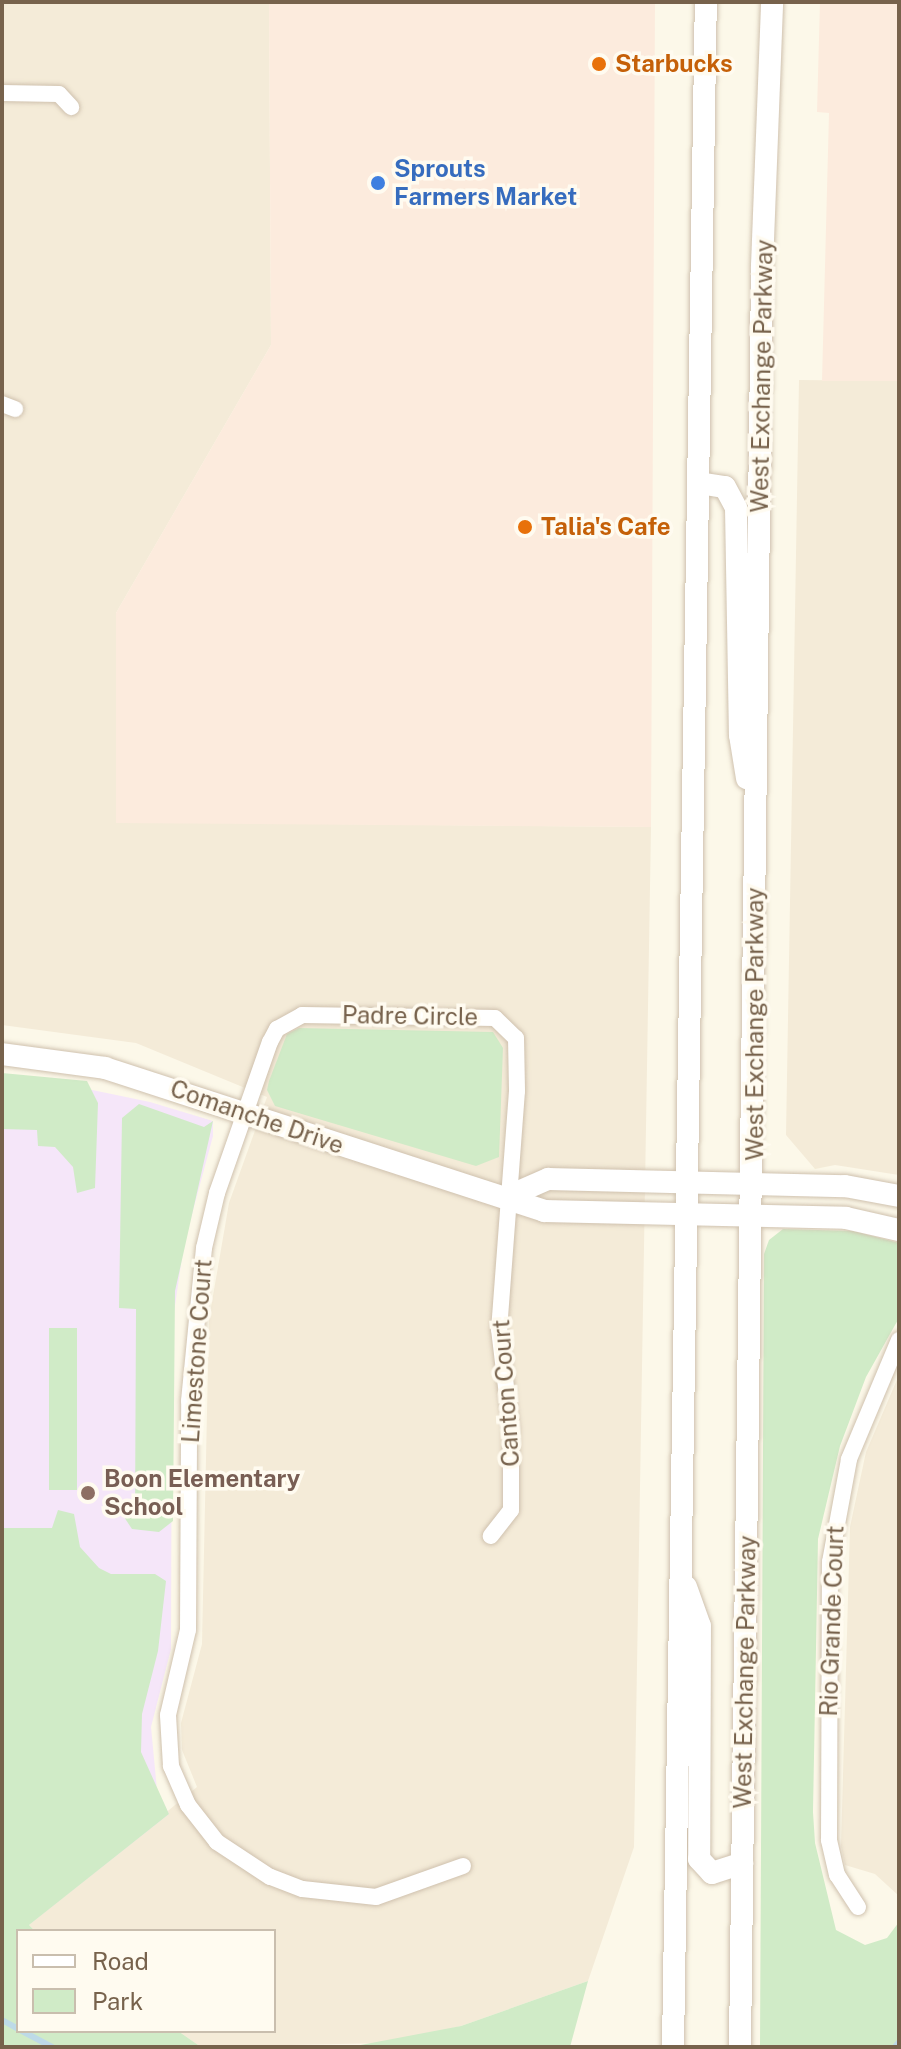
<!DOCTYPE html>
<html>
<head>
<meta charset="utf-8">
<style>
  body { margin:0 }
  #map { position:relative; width:901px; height:2049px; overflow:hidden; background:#fcf8e9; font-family:"Public Sans",sans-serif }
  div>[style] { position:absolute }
  .residential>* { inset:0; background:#f4ebd8 }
  .commercial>* { inset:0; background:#fcebdd }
  .education>* { inset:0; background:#f5e6f9 }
  .green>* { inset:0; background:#d0ebc7; transform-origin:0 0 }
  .stream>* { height:6px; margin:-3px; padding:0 3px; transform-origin:3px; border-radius:3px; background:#bddae7 }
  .roads { filter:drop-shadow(0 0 2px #cfc1ae) drop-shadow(0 0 2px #cfc1ae) }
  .street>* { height:16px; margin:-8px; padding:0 8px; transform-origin:8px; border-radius:8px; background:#fff }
  .secondary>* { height:22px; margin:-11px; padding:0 11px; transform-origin:11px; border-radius:11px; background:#fff }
  .dots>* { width:22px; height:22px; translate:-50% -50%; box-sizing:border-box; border:4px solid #fffbf0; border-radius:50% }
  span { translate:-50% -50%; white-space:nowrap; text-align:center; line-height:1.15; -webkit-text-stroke:7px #fffbf0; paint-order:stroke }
  .food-label { font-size:24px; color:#c56008; font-weight:700 }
  .left { translate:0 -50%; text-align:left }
  .shop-label { font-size:24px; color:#366cbe; font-weight:700 }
  .street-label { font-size:24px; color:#77624c }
  .education-label { font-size:24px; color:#785e54; font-weight:700 }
  .frame { position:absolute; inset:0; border:4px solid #77624c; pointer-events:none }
  .legend { position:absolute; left:16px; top:1929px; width:260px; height:104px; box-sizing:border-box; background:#fffbf0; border:2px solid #c9beae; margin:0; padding:10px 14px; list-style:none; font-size:24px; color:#77624c }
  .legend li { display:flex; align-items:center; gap:16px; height:40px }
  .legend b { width:40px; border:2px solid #c9beae }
</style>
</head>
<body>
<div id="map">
  <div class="residential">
    <i style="clip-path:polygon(2px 2px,269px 2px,271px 345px,116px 613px,116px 822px,651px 827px,634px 1847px,588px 1981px,461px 2026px,389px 2043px,201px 2047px,178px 2031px,274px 2031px,274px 1931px,35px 1931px,29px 1925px,197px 1787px,182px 1750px,181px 1723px,202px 1644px,209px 1319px,229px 1203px,267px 1097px,136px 1043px,2px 1025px)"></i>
    <i style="clip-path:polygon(799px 380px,899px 381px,899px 1175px,835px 1165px,815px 1169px,786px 1135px)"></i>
    <i style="clip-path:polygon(899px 1375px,899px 1896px,875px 1874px,845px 1865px,841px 1846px,850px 1527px,866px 1452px)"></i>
  </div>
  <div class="commercial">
    <i style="clip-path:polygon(269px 2px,655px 2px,651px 827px,116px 823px,116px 613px,271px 345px)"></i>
    <i style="clip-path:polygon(820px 2px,899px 2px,899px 381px,822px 381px,829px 113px,817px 112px)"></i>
  </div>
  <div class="education">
    <i style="clip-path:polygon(2px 1078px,44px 1080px,150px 1102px,213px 1121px,213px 1136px,184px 1244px,172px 1326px,171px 1649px,151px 1727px,157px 1790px,169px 1814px,2px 1946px)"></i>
  </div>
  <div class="green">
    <i style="clip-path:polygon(299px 1028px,493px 1032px,503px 1048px,499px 1157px,476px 1166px,275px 1106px,267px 1090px,269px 1081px,287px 1034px)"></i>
    <i style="clip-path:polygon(2px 1073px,87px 1081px,98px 1103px,95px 1188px,77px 1193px,73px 1167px,55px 1147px,38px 1146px,37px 1130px,2px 1129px)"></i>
    <i style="clip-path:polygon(139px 1104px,204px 1127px,213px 1121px,175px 1291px,173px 1521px,159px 1532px,132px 1529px,124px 1517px,135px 1517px,136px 1309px,119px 1308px,122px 1118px)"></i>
    <i style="clip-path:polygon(783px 1229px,853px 1231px,899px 1243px,899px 1318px,866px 1377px,840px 1446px,818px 1539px,813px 1812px,815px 1843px,836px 1930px,865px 1945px,887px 1938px,899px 1922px,899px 2047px,760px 2047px,764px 1254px,769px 1240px)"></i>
    <i style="left:49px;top:1328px;width:28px;height:162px"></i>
    <i style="clip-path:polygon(58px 1510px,74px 1514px,80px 1547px,99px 1568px,111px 1574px,155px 1574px,166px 1581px,158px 1651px,142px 1714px,141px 1752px,169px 1814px,29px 1925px,35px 1931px,18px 1931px,18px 2031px,178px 2031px,201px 2047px,2px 2047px,2px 1528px,52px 1528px)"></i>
    <i style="clip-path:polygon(588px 1981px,570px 2047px,350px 2047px,461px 2026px)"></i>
  </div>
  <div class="stream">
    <i style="left:2px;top:2020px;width:18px;rotate:29deg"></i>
    <i style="left:22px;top:2031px;width:34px;rotate:28deg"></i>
    <i style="left:895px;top:2047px;width:6px;rotate:-51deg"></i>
  </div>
  <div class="roads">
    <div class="street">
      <i style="left:2px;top:93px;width:57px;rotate:1deg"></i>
      <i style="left:59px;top:94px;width:18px;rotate:47deg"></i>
      <i style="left:2px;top:404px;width:14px;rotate:21deg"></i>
      <i style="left:463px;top:1866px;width:92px;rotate:160.4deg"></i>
      <i style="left:376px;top:1897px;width:74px;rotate:-173.8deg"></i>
      <i style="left:302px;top:1889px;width:34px;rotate:-159deg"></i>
      <i style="left:270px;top:1877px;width:64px;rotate:-146.6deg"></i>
      <i style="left:217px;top:1842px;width:47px;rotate:-128.1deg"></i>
      <i style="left:188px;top:1805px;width:43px;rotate:-113.6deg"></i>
      <i style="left:171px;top:1766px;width:51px;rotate:-93.4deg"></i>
      <i style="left:168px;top:1715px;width:87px;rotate:-76.8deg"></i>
      <i style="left:188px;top:1630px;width:229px;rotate:-89.7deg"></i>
      <i style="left:189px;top:1401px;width:154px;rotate:-84.4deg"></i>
      <i style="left:204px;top:1248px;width:57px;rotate:-76.7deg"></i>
      <i style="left:217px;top:1193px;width:160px;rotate:-70.7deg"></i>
      <i style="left:270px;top:1042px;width:15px;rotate:-62deg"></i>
      <i style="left:277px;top:1029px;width:29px;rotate:-29deg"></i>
      <i style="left:302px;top:1015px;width:193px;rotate:0.9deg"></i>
      <i style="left:495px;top:1018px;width:29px;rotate:44deg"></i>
      <i style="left:516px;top:1038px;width:53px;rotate:88.9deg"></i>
      <i style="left:517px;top:1091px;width:239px;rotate:94.3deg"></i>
      <i style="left:499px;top:1329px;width:100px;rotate:83.1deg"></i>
      <i style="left:511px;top:1428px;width:82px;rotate:90deg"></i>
      <i style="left:511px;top:1510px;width:33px;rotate:128deg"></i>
      <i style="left:858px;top:1907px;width:38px;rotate:-123deg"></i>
      <i style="left:837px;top:1875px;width:36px;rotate:-103deg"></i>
      <i style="left:829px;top:1840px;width:278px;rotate:-89.8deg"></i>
      <i style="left:830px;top:1562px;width:105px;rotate:-79.5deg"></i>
      <i style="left:849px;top:1459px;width:129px;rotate:-67.2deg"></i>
    </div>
    <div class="secondary">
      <i style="left:699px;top:483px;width:26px;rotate:9deg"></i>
      <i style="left:725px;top:487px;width:24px;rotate:62deg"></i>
      <i style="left:736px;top:508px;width:227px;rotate:89deg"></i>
      <i style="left:740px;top:735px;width:44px;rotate:80.8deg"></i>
      <i style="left:2px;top:1054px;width:104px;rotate:7.7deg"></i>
      <i style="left:105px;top:1068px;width:462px;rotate:18deg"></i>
      <i style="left:544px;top:1211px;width:302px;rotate:1.3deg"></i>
      <i style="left:846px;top:1218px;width:54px;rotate:12.8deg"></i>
      <i style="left:509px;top:1196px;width:43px;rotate:-23.6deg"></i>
      <i style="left:548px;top:1179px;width:297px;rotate:1.4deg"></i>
      <i style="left:845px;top:1186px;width:55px;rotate:10.5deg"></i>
      <i style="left:686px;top:1587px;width:41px;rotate:70.3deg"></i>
      <i style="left:700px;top:1626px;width:233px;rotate:90.2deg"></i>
      <i style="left:699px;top:1859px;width:19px;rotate:47deg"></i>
      <i style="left:712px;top:1873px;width:32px;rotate:-18deg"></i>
      <i style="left:673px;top:2047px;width:2045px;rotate:-89.08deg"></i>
      <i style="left:740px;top:2047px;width:1781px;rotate:-89.29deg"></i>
      <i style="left:762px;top:266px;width:264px;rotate:-87.8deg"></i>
    </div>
  </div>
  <div class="dots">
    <i style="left:599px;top:64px;background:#e8710a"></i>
    <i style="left:378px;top:183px;background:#3f7fe0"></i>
    <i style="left:525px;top:527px;background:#e8710a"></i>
    <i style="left:88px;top:1493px;background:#8d6e63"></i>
  </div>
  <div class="food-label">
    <span class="left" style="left:615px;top:64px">Starbucks</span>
    <span class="left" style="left:541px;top:527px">Talia's Cafe</span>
  </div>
  <div class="shop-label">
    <span class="left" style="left:394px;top:183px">Sprouts<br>Farmers Market</span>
  </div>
  <div class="street-label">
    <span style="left:762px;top:376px;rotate:-89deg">West Exchange Parkway</span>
    <span style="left:410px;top:1016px;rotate:1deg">Padre Circle</span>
    <span style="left:755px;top:1024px;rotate:-90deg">West Exchange Parkway</span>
    <span style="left:257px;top:1117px;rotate:19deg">Comanche Drive</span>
    <span style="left:197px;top:1351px;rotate:-86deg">Limestone Court</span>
    <span style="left:506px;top:1393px;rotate:-94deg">Canton Court</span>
    <span style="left:832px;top:1621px;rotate:-88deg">Rio Grande Court</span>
    <span style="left:745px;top:1672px;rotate:-89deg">West Exchange Parkway</span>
  </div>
  <div class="education-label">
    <span class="left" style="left:104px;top:1493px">Boon Elementary<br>School</span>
  </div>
  <div class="frame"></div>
  <ul class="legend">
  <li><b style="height:10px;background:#fff"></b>Road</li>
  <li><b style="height:22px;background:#d0ebc7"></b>Park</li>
  </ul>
</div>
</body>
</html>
